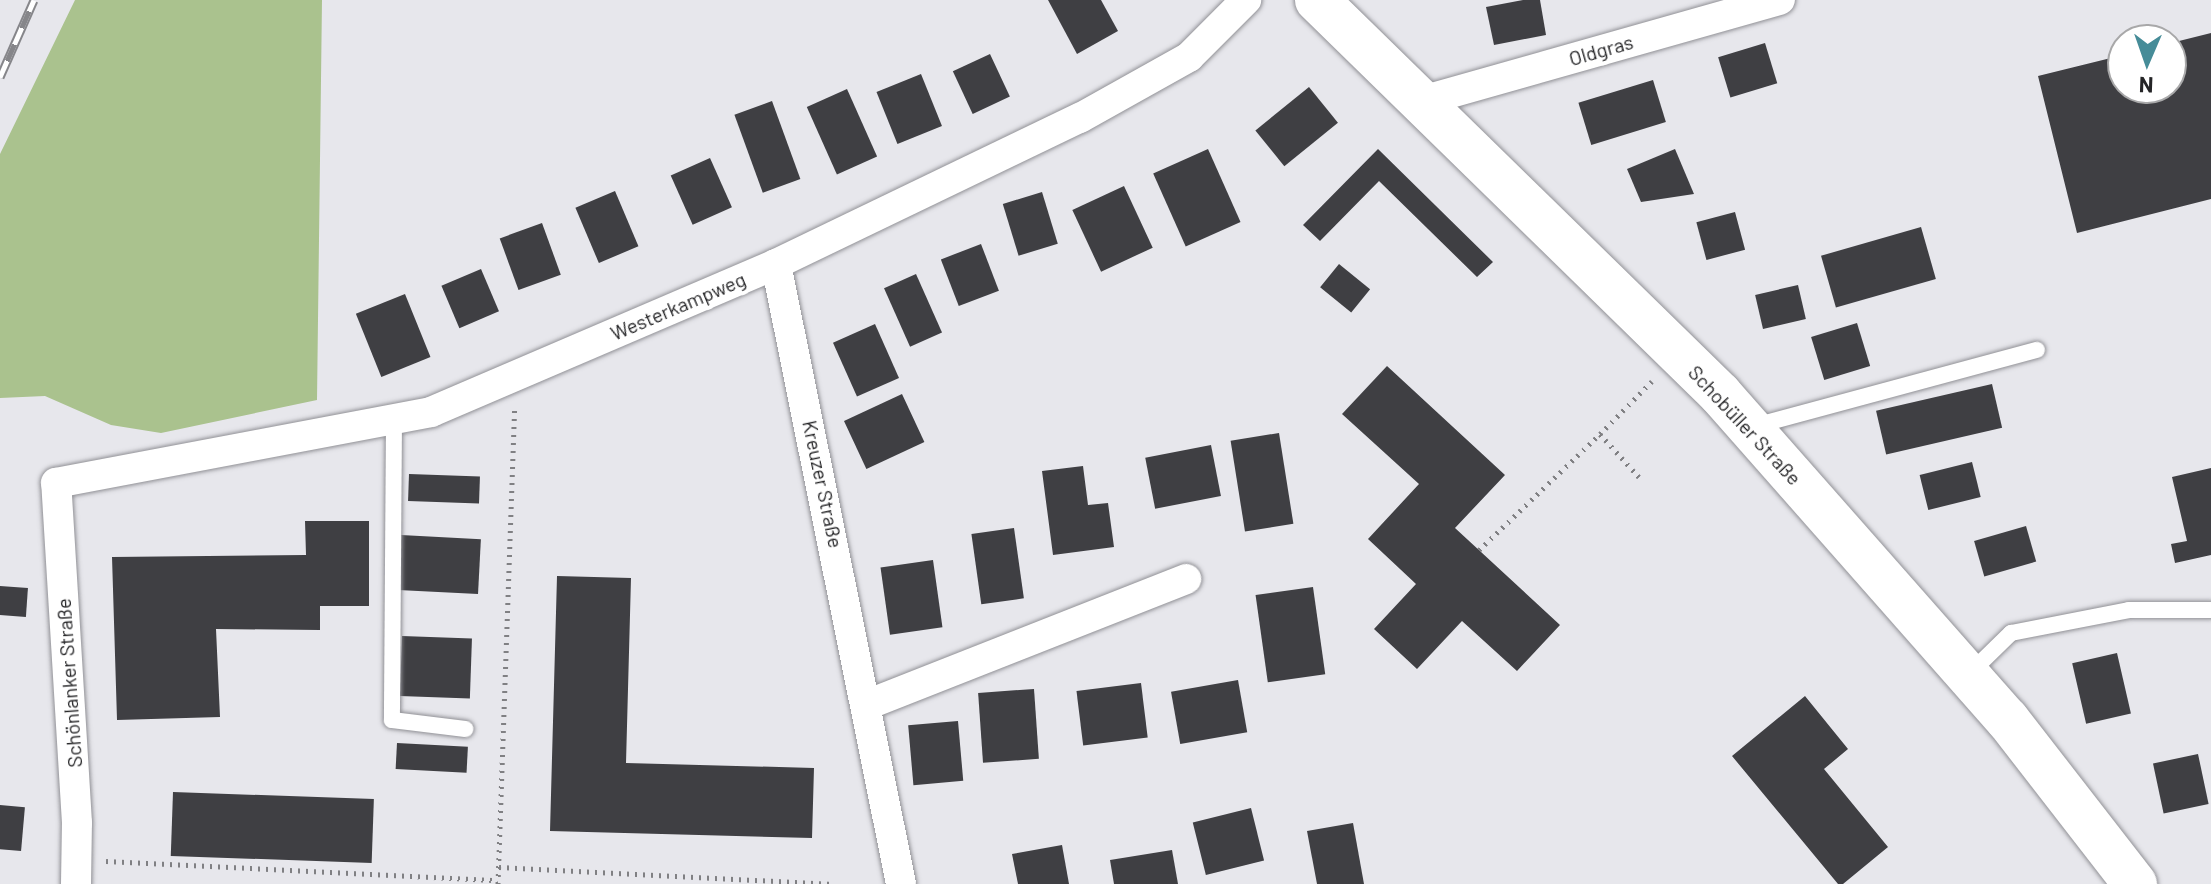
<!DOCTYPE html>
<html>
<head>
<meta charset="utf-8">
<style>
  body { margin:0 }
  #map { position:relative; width:2211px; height:884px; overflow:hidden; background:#e7e7ec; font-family:Barlow,sans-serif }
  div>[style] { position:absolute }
  .green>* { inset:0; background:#aac28e }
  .building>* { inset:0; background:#3f3f43; transform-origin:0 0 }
  .path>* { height:5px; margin-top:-2.5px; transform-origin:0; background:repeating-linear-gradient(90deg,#808083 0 2px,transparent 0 8px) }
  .roads { filter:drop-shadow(0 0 2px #919196) drop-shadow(0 0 2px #919196) }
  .lane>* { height:16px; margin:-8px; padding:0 8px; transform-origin:8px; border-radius:8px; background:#fff }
  .street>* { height:30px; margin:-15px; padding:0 15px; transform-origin:15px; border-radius:15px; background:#fff }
  .secondary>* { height:44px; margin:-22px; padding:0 22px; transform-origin:22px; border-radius:22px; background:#fff }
  .rail>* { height:9px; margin-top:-4.5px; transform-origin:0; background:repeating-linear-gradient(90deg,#fff 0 18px,#86868a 0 36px); box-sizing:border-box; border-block:2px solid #86868a }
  span { translate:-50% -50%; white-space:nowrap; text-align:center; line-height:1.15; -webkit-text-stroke:8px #fff; paint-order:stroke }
  .street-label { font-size:20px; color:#252527 }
  .north { position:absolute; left:2107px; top:24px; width:80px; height:80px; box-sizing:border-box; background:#fff; border:2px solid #a8a8a9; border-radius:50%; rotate:182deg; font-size:22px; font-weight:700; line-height:32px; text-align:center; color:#252527 }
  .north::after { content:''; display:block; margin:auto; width:28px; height:36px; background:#468c98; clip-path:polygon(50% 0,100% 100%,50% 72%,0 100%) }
</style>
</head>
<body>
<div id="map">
  <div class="green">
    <i style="clip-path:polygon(75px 0,322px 0,317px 400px,161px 433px,111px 425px,45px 396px,0 398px,0 154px)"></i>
  </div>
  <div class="building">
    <i style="clip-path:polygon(1048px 0,1101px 0,1118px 31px,1077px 54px)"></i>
    <i style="clip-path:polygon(1523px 0,1540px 0,1546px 35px,1494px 45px,1486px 7px)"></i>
    <i style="clip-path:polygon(2211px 33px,2211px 199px,2077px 233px,2038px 76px,2123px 55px,2123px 88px,2171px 88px,2171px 43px)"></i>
    <i style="left:1765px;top:43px;width:42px;height:49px;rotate:73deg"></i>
    <i style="left:990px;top:54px;width:47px;height:41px;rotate:65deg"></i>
    <i style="left:921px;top:74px;width:56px;height:48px;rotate:68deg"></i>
    <i style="left:1653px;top:80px;width:44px;height:78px;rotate:73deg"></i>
    <i style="left:1309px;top:87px;width:46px;height:69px;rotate:51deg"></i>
    <i style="left:847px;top:89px;width:74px;height:44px;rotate:66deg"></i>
    <i style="left:772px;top:101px;width:83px;height:40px;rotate:70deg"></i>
    <i style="left:1208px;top:149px;width:80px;height:60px;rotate:66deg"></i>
    <i style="clip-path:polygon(1378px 149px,1493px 262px,1477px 277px,1379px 181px,1320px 241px,1303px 225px)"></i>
    <i style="clip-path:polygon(1675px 149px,1694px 194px,1641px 202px,1627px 169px)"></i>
    <i style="left:710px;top:158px;width:54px;height:43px;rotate:66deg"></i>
    <i style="left:1124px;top:186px;width:68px;height:57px;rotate:65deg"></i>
    <i style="left:615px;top:191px;width:60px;height:43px;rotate:67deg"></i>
    <i style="left:1042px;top:192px;width:54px;height:41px;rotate:73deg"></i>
    <i style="left:1735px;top:212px;width:39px;height:40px;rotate:75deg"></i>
    <i style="left:542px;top:223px;width:55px;height:45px;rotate:70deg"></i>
    <i style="left:1921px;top:227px;width:54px;height:104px;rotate:74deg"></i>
    <i style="left:981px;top:244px;width:50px;height:43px;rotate:69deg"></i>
    <i style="left:1339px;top:264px;width:40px;height:30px;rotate:39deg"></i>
    <i style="left:481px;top:269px;width:46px;height:43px;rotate:67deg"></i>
    <i style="left:916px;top:274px;width:64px;height:35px;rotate:66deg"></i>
    <i style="left:1798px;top:285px;width:35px;height:44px;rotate:77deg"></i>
    <i style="left:405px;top:294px;width:68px;height:53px;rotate:68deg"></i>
    <i style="left:1857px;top:323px;width:45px;height:48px;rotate:73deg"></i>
    <i style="left:875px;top:324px;width:59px;height:46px;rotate:66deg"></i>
    <i style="clip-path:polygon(1387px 366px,1505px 475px,1455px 528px,1560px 625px,1517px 671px,1462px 621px,1417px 669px,1374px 629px,1416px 584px,1368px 539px,1419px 484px,1342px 414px)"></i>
    <i style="left:1992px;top:384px;width:45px;height:119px;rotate:77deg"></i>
    <i style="left:902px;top:394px;width:53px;height:64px;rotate:65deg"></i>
    <i style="left:1279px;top:433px;width:92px;height:49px;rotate:81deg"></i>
    <i style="left:1211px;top:445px;width:52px;height:67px;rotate:79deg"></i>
    <i style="left:1972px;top:462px;width:36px;height:54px;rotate:76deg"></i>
    <i style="clip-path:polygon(1083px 466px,1088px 505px,1108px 503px,1114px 547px,1053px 555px,1042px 471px)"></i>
    <i style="clip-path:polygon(2211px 468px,2211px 555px,2175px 563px,2171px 544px,2187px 541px,2172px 477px)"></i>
    <i style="left:409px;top:474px;width:71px;height:27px;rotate:2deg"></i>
    <i style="clip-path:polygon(305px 521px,369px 521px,369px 606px,320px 606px,320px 630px,216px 629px,220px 717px,117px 720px,112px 557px,306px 555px)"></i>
    <i style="left:2026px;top:526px;width:37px;height:54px;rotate:74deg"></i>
    <i style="left:1014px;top:528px;width:71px;height:43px;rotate:82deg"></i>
    <i style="left:401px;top:535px;width:80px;height:55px;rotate:3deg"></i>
    <i style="left:933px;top:560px;width:68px;height:53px;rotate:82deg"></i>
    <i style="clip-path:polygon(557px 576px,631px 578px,626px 763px,814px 768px,812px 838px,550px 831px)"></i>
    <i style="left:0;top:586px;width:28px;height:29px;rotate:4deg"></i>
    <i style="left:1313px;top:587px;width:88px;height:58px;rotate:82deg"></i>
    <i style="left:402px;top:636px;width:70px;height:60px;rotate:2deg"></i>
    <i style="left:2117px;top:653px;width:62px;height:46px;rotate:77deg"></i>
    <i style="left:1238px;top:680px;width:53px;height:68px;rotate:80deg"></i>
    <i style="left:1141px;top:683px;width:55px;height:65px;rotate:83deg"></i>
    <i style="left:1034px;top:689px;width:70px;height:56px;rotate:86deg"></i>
    <i style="clip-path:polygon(1805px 696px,1848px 749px,1824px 769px,1888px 847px,1843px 884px,1838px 884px,1732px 756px)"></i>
    <i style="left:958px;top:721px;width:60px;height:50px;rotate:85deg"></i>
    <i style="left:397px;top:743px;width:71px;height:26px;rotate:3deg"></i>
    <i style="left:2198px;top:754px;width:51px;height:46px;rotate:78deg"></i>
    <i style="left:173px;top:792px;width:201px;height:64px;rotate:2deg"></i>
    <i style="left:0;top:805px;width:25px;height:44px;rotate:5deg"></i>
    <i style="left:1251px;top:808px;width:54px;height:60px;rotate:76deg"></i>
    <i style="clip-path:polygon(1353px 823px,1364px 884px,1317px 884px,1307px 831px)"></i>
    <i style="clip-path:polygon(1062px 845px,1069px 884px,1018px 884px,1012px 854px)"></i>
    <i style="clip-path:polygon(1172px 850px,1178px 884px,1114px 884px,1110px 860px)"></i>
  </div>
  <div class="path">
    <i style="left:1600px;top:434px;width:74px;rotate:-45.5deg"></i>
    <i style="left:1479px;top:550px;width:168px;rotate:-43.8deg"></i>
    <i style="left:1600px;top:434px;width:58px;rotate:47.8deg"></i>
    <i style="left:106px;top:861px;width:392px;rotate:2.8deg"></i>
    <i style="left:499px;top:867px;width:335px;rotate:2.9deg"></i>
    <i style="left:498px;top:884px;width:476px;rotate:-88deg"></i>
  </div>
  <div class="roads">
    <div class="lane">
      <i style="left:394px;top:419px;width:301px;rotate:90.4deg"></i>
      <i style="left:392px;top:720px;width:74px;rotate:7deg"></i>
      <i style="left:1755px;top:426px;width:292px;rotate:-15.1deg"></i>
      <i style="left:1969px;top:674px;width:59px;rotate:-44.3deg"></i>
      <i style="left:2011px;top:633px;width:120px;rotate:-11deg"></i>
      <i style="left:2129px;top:610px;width:82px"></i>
    </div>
    <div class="street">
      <i style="left:1422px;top:101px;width:372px;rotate:-15.8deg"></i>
      <i style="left:776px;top:264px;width:632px;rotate:78.6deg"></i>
      <i style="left:869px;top:704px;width:341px;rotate:-21.5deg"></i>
      <i style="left:76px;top:884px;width:61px;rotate:-89.1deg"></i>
      <i style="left:77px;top:823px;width:341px;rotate:-93.5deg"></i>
      <i style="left:56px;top:483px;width:382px;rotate:-10.7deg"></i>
      <i style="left:431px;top:412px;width:375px;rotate:-23.2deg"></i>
      <i style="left:776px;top:264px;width:337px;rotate:-25.7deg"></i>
      <i style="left:1080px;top:118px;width:125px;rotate:-29.2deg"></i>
      <i style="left:1189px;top:57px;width:81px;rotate:-45deg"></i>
    </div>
    <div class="secondary">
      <i style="left:1317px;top:0;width:564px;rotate:44.35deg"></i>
      <i style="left:1720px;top:394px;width:434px;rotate:48.6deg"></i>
      <i style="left:2007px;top:719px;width:209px;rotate:52.2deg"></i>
    </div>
  </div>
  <div class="rail">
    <i style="left:0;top:77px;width:84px;rotate:-66.2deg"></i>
  </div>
  <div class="street-label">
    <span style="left:1601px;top:50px;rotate:-16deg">Oldgras</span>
    <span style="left:678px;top:306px;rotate:-23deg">Westerkampweg</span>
    <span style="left:1745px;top:425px;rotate:47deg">Schobüller Straße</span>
    <span style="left:823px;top:484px;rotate:78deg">Kreuzer Straße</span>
    <span style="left:69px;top:683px;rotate:-94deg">Schönlanker Straße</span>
  </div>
  <div class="north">N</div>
</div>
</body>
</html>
